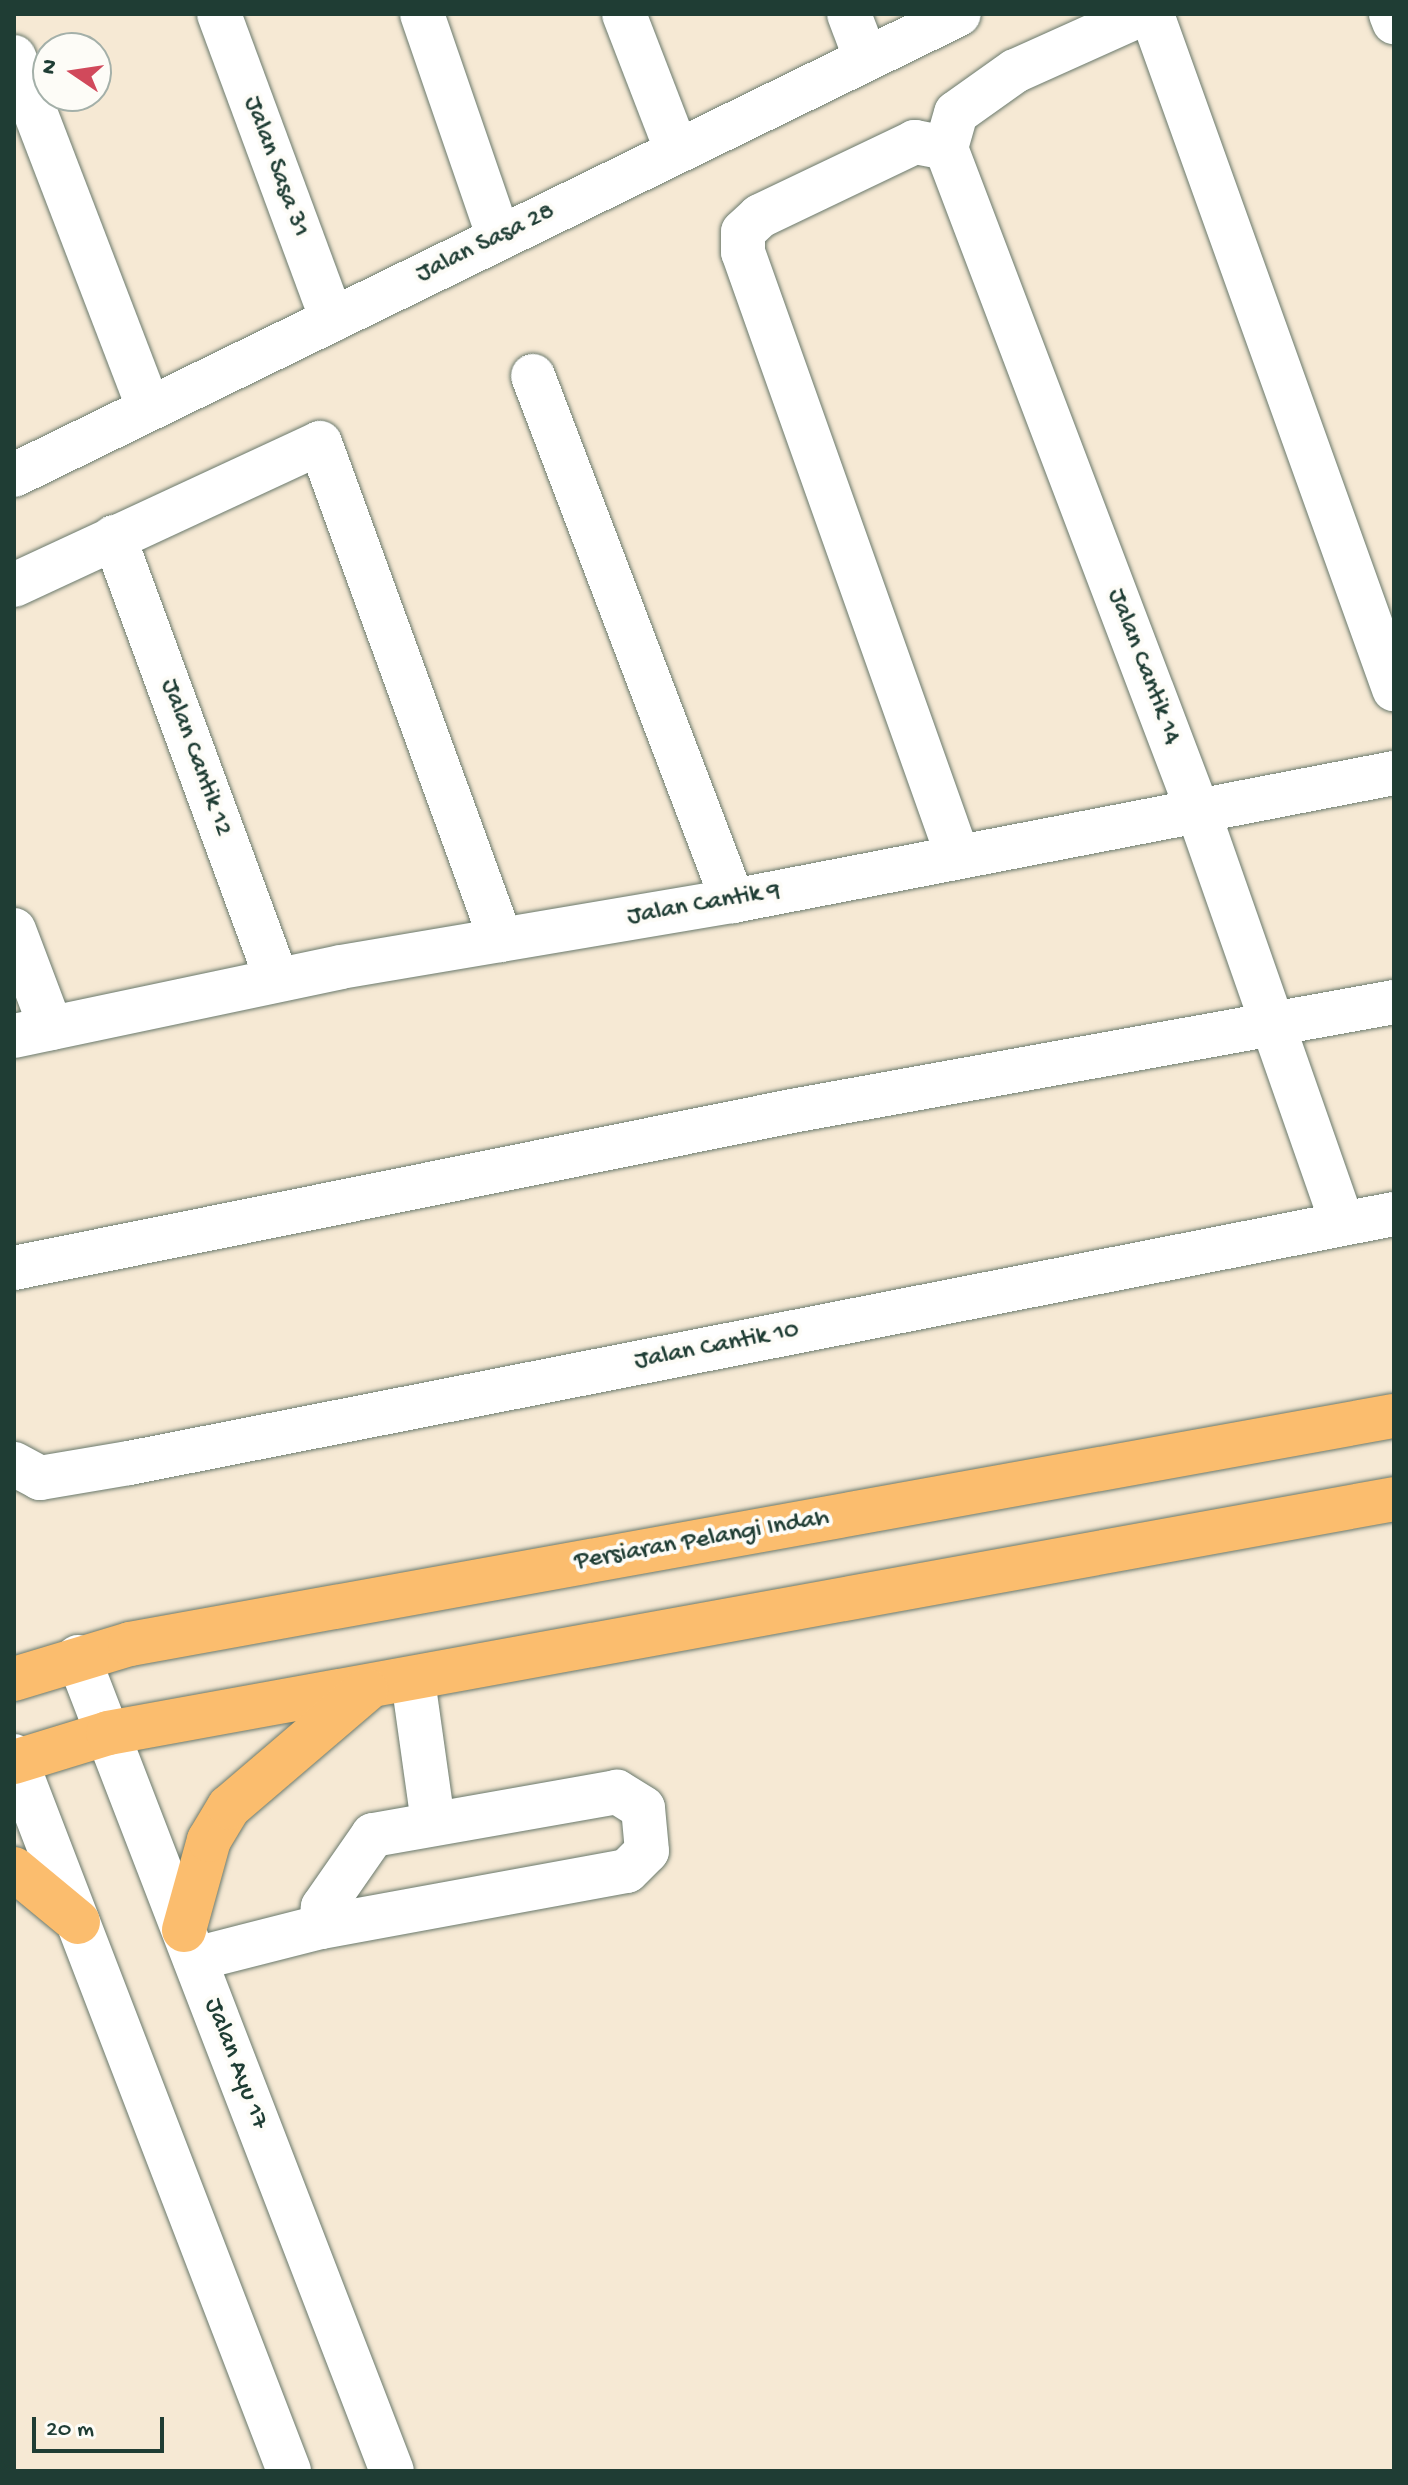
<!DOCTYPE html>
<html>
<head>
<meta charset="utf-8">
<style>
  body { margin:0 }
  #map { position:relative; width:1408px; height:2485px; overflow:hidden; background:#f6e9d4; font-family:"Gochi Hand",sans-serif }
  div>[style] { position:absolute }
  .roads { filter:drop-shadow(0 0 2px #6a796c) drop-shadow(0 0 2px #6a796c) }
  .minor>* { height:44px; margin:-22px; padding:0 22px; transform-origin:22px; border-radius:22px; background:#fff }
  .major>* { height:44px; margin:-22px; padding:0 22px; transform-origin:22px; border-radius:22px; background:#fbbd6e }
  span { translate:-50% -50%; white-space:nowrap; text-align:center; line-height:1.15; -webkit-text-stroke:8px #fdfcf7; paint-order:stroke }
  .street-label { font-size:26px; color:#1f3d34 }
  .frame { position:absolute; inset:0; border:16px solid #1f3d34; pointer-events:none }
  .north { position:absolute; left:32px; top:32px; width:80px; height:80px; box-sizing:border-box; background:#fdfcf7; border:2px solid #a4b0a9; border-radius:50%; rotate:283deg; font-size:22px; font-weight:700; line-height:32px; text-align:center; color:#1f3d34 }
  .north::after { content:''; display:block; margin:auto; width:28px; height:36px; background:#d1495b; clip-path:polygon(50% 0,100% 100%,50% 72%,0 100%) }
  .scale { position:absolute; left:32px; top:2417px; width:132px; height:36px; box-sizing:border-box; border:4px solid #1f3d34; border-top:0; padding-left:10px; font-size:24px; line-height:28px; white-space:nowrap; color:#1f3d34; -webkit-text-stroke:6px #fdfcf7; paint-order:stroke }
</style>
</head>
<body>
<div id="map">
  <div class="roads">
    <div class="minor">
      <i style="left:219px;top:14px;width:326px;rotate:69.7deg"></i>
      <i style="left:422px;top:14px;width:237px;rotate:71deg"></i>
      <i style="left:624px;top:14px;width:147px;rotate:68.9deg"></i>
      <i style="left:849px;top:14px;width:48px;rotate:69.3deg"></i>
      <i style="left:1142px;top:14px;width:139px;rotate:155.8deg"></i>
      <i style="left:1015px;top:71px;width:72px;rotate:144.6deg"></i>
      <i style="left:956px;top:113px;width:36px;rotate:106deg"></i>
      <i style="left:946px;top:148px;width:712px;rotate:69.2deg"></i>
      <i style="left:1199px;top:814px;width:433px;rotate:70.7deg"></i>
      <i style="left:1144px;top:14px;width:14px;rotate:39deg"></i>
      <i style="left:1155px;top:23px;width:708px;rotate:70.26deg"></i>
      <i style="left:1391px;top:14px;width:9px;rotate:69deg"></i>
      <i style="left:14px;top:57px;width:376px;rotate:69deg"></i>
      <i style="left:946px;top:148px;width:32px;rotate:-169deg"></i>
      <i style="left:915px;top:142px;width:172px;rotate:154.5deg"></i>
      <i style="left:760px;top:216px;width:23px;rotate:137deg"></i>
      <i style="left:743px;top:232px;width:20px;rotate:90deg"></i>
      <i style="left:743px;top:252px;width:642px;rotate:70.44deg"></i>
      <i style="left:533px;top:376px;width:562px;rotate:69.15deg"></i>
      <i style="left:14px;top:475px;width:1051px;rotate:-26deg"></i>
      <i style="left:114px;top:537px;width:472px;rotate:69.8deg"></i>
      <i style="left:14px;top:585px;width:337px;rotate:-24.9deg"></i>
      <i style="left:320px;top:443px;width:529px;rotate:69.99deg"></i>
      <i style="left:14px;top:930px;width:105px;rotate:69.3deg"></i>
      <i style="left:14px;top:1036px;width:334px;rotate:-11.9deg"></i>
      <i style="left:341px;top:967px;width:398px;rotate:-9.6deg"></i>
      <i style="left:733px;top:901px;width:673px;rotate:-10.96deg"></i>
      <i style="left:14px;top:1268px;width:794px;rotate:-11.41deg"></i>
      <i style="left:792px;top:1111px;width:612px;rotate:-10.26deg"></i>
      <i style="left:14px;top:1464px;width:30px;rotate:28deg"></i>
      <i style="left:40px;top:1478px;width:90px;rotate:-9.6deg"></i>
      <i style="left:129px;top:1463px;width:1289px;rotate:-11.14deg"></i>
      <i style="left:78px;top:1657px;width:872px;rotate:68.91deg"></i>
      <i style="left:413px;top:1680px;width:143px;rotate:82deg"></i>
      <i style="left:14px;top:1756px;width:766px;rotate:68.96deg"></i>
      <i style="left:195px;top:1959px;width:130px;rotate:-14.3deg"></i>
      <i style="left:321px;top:1927px;width:311px;rotate:-10.4deg"></i>
      <i style="left:627px;top:1871px;width:28px;rotate:-45deg"></i>
      <i style="left:647px;top:1851px;width:43px;rotate:-95.3deg"></i>
      <i style="left:643px;top:1808px;width:31px;rotate:-148deg"></i>
      <i style="left:617px;top:1792px;width:248px;rotate:170deg"></i>
      <i style="left:373px;top:1835px;width:88px;rotate:124.8deg"></i>
      <i style="left:323px;top:1907px;width:20px;rotate:96deg"></i>
    </div>
    <div class="major">
      <i style="left:14px;top:1679px;width:121px;rotate:-16.8deg"></i>
      <i style="left:130px;top:1644px;width:1284px;rotate:-10.23deg"></i>
      <i style="left:14px;top:1762px;width:98px;rotate:-17.1deg"></i>
      <i style="left:108px;top:1733px;width:1307px;rotate:-10.31deg"></i>
      <i style="left:14px;top:1869px;width:83px;rotate:39.6deg"></i>
      <i style="left:184px;top:1930px;width:93px;rotate:-74.5deg"></i>
      <i style="left:209px;top:1840px;width:39px;rotate:-59deg"></i>
      <i style="left:229px;top:1807px;width:180px;rotate:-40.5deg"></i>
    </div>
  </div>
  <div class="street-label">
    <span style="left:275px;top:167px;rotate:70deg">Jalan Sasa 31</span>
    <span style="left:486px;top:244px;rotate:-26deg">Jalan Sasa 28</span>
    <span style="left:1143px;top:667px;rotate:69deg">Jalan Cantik 14</span>
    <span style="left:195px;top:758px;rotate:70deg">Jalan Cantik 12</span>
    <span style="left:704px;top:905px;rotate:-10deg">Jalan Cantik 9</span>
    <span style="left:717px;top:1347px;rotate:-11deg">Jalan Cantik 10</span>
    <span style="left:702px;top:1541px;rotate:-10deg">Persiaran Pelangi Indah</span>
    <span style="left:235px;top:2064px;rotate:69deg">Jalan Ayu 17</span>
  </div>
  <div class="frame"></div>
  <div class="north">N</div>
  <div class="scale">20 m</div>
</div>
</body>
</html>
